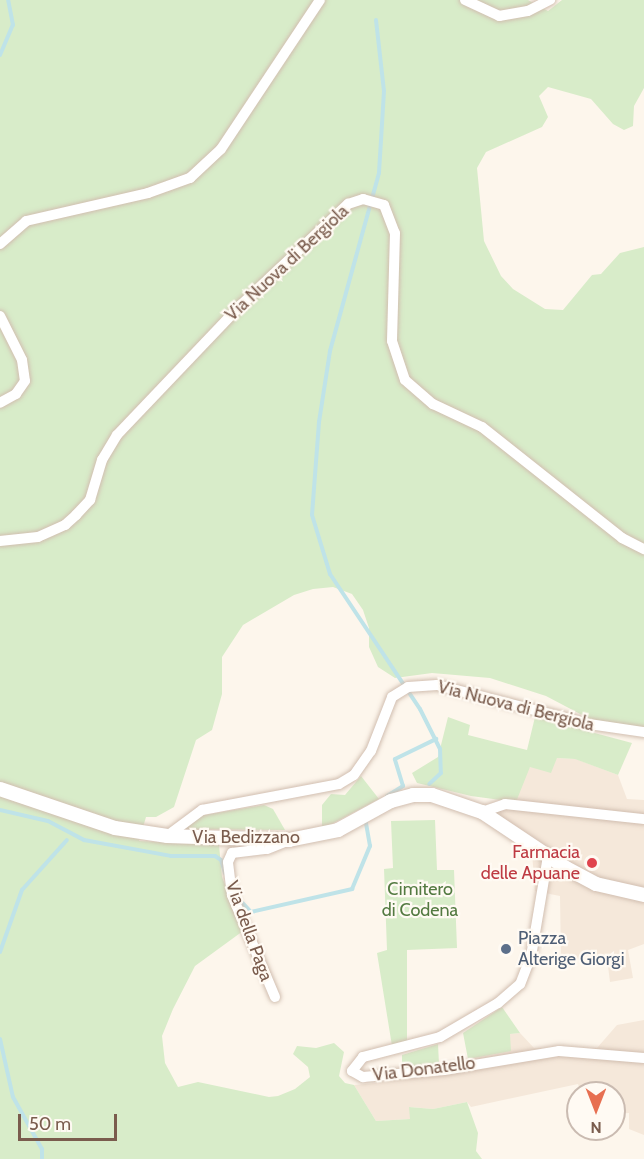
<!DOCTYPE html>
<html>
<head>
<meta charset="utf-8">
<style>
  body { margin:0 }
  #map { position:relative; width:644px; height:1159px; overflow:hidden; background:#fdf6ec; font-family:Cabin,sans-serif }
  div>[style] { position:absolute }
  .residential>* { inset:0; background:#f5e8da }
  .green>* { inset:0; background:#d8ecc9 }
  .stream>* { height:4px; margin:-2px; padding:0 2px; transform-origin:2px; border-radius:2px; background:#bfe3e8 }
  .roads { filter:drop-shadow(0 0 2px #d1beb0) drop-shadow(0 0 2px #d1beb0) }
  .minor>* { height:10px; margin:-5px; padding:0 5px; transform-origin:5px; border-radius:5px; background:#fff }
  .tertiary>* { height:14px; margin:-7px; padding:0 7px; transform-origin:7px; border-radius:7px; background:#fff }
  .dots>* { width:16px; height:16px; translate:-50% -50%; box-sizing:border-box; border:3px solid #fffaf3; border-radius:50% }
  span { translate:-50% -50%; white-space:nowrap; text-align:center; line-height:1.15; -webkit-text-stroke:4.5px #fffaf3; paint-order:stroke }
  .street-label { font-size:18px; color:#7a5c4d }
  .health-label { font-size:18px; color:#be3a42 }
  .right { translate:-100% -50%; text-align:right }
  .park-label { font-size:18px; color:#537a41 }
  .service-label { font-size:18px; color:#4e5e75 }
  .left { translate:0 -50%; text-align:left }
  .north { position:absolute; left:566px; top:1081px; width:60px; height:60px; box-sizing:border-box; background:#fffaf3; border:2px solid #cabbb1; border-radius:50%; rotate:180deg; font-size:16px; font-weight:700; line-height:24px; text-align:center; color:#7a5c4d }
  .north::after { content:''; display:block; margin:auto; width:21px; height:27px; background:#e76f51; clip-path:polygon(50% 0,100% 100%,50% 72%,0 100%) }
  .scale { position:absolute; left:18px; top:1114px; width:99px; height:27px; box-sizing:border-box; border:3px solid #7a5c4d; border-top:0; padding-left:8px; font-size:18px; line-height:21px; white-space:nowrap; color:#7a5c4d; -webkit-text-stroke:4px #fffaf3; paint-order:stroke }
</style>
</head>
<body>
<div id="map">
  <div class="residential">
    <i style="clip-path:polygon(557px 758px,576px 759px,618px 775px,627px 799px,644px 800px,644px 944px,628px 950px,633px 978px,610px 982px,607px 958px,561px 960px,560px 896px,535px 891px,532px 853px,496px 830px,502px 801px,530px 767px)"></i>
    <i style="clip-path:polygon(644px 1020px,644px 1135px,629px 1129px,629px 1113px,614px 1114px,614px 1093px,581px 1093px,578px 1084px,471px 1107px,467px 1102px,433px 1109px,410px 1107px,410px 1119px,376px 1121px,354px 1085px,376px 1083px,377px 1073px,510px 1051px,510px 1034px,520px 1033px,534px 1048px,597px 1048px,617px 1025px)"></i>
  </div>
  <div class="green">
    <i style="clip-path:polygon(0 0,528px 0,548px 11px,562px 0,644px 0,644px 88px,634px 106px,633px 126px,624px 130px,613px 124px,591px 99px,548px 87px,539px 96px,548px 117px,542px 127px,486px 152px,477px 168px,484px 241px,501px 276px,513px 289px,545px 309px,563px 310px,592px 275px,601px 274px,620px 253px,644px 247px,644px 731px,601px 725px,546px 696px,490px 678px,432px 673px,395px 678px,378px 667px,369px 647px,369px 628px,363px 610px,352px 594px,333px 587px,313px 589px,294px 595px,243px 625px,222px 657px,222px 694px,212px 730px,196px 740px,174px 807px,156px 817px,146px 817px,139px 841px,219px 845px,222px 877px,243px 931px,195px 966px,173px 1009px,162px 1036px,165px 1063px,178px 1087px,198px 1082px,269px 1097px,278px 1096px,295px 1089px,310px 1077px,308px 1067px,293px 1054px,297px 1046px,316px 1048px,334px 1043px,344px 1052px,339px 1076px,345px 1083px,354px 1085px,376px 1121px,410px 1119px,409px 1107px,433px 1109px,467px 1102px,478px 1133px,476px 1151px,482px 1159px,0 1159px)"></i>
    <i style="clip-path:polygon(448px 717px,470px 725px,468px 735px,527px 750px,535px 717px,632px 743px,618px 775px,575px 759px,557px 758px,551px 773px,530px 767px,516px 802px,471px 796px,417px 783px,412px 773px,438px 757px)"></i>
    <i style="clip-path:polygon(361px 776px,379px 799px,322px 829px,322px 805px,331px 794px,345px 795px)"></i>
    <i style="clip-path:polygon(264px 805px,273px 809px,285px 830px,180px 829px,199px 816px)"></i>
    <i style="clip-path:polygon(435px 820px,437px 870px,454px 870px,457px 948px,407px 950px,407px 1042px,392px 1046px,377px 953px,387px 950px,384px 869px,393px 868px,391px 821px)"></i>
    <i style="clip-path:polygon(502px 1007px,520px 1033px,510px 1034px,511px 1051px,468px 1059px,463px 1033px)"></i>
    <i style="clip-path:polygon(438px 1044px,439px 1064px,402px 1069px,402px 1055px)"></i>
  </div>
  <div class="stream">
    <i style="left:376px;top:20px;width:71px;rotate:83.6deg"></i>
    <i style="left:384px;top:91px;width:82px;rotate:93.5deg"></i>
    <i style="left:379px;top:173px;width:185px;rotate:105.4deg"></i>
    <i style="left:330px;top:351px;width:72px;rotate:98.8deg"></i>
    <i style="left:319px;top:422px;width:93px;rotate:94.3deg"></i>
    <i style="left:312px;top:515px;width:62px;rotate:73deg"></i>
    <i style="left:330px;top:574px;width:162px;rotate:56.3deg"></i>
    <i style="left:420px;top:709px;width:45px;rotate:63.4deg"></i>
    <i style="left:440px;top:749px;width:24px;rotate:88deg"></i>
    <i style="left:441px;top:773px;width:16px;rotate:137deg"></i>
    <i style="left:0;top:55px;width:33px;rotate:-67deg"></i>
    <i style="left:13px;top:25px;width:25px;rotate:-101deg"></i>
    <i style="left:387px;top:796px;width:19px;rotate:-32deg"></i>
    <i style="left:403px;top:786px;width:28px;rotate:-107deg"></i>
    <i style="left:395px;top:759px;width:46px;rotate:-26deg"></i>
    <i style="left:0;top:810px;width:49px;rotate:12.9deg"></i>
    <i style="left:48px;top:821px;width:41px;rotate:27.8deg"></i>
    <i style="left:84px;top:840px;width:88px;rotate:10.4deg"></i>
    <i style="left:171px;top:856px;width:44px"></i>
    <i style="left:215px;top:856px;width:7px;rotate:34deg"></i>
    <i style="left:221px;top:860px;width:14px;rotate:73deg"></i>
    <i style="left:237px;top:897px;width:21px;rotate:47deg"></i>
    <i style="left:251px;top:912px;width:104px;rotate:-12.8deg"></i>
    <i style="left:352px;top:889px;width:47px;rotate:-67.3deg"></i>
    <i style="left:370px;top:846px;width:29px;rotate:-100deg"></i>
    <i style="left:0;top:952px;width:66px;rotate:-70.5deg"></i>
    <i style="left:22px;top:890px;width:67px;rotate:-48deg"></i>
    <i style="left:0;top:1039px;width:59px;rotate:77.4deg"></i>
    <i style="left:13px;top:1097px;width:60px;rotate:60.9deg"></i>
    <i style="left:42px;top:1149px;width:10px;rotate:90deg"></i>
  </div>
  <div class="roads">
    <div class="minor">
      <i style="left:465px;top:0;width:38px;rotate:25deg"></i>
      <i style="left:499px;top:16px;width:29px;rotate:-10deg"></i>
      <i style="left:528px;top:11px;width:25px;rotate:-27deg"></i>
      <i style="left:0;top:244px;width:35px;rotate:-41deg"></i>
      <i style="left:26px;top:221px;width:125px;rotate:-12.9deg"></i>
      <i style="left:148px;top:193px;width:45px;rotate:-19.7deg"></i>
      <i style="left:190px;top:178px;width:42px;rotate:-43.1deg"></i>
      <i style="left:221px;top:149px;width:179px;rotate:-56.4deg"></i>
      <i style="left:0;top:316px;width:49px;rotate:63.4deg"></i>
      <i style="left:22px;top:360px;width:21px;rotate:82deg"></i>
      <i style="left:25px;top:381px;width:16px;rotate:125deg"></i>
      <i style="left:16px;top:394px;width:18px;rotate:151deg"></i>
      <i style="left:0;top:541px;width:38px;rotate:-6deg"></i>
      <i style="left:38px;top:537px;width:30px;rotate:-24deg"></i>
      <i style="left:65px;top:525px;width:15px;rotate:-42deg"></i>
      <i style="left:76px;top:515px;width:21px;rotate:-47deg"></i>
      <i style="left:90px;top:500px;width:42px;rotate:-73.3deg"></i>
      <i style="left:102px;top:460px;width:29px;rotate:-59deg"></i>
      <i style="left:117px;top:435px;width:178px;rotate:-46.4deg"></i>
      <i style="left:240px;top:306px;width:149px;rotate:-43.4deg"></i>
      <i style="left:348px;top:204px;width:16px;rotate:-18deg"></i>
      <i style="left:363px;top:199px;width:22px;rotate:16deg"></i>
      <i style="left:384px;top:205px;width:30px;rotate:69deg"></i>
      <i style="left:395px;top:233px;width:108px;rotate:91.6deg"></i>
      <i style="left:392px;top:341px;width:41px;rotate:71.6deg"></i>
      <i style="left:405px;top:380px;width:37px;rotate:41deg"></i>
      <i style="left:433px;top:404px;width:54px;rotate:25.1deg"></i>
      <i style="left:482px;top:427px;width:179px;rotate:38.4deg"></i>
      <i style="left:622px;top:538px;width:25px;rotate:27deg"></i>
      <i style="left:482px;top:812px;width:24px;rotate:-19deg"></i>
      <i style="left:505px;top:804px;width:140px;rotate:6.2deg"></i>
      <i style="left:167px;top:836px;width:44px;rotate:-36.6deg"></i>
      <i style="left:202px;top:810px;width:139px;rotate:-10.7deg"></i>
      <i style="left:339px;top:784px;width:17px;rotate:-31deg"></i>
      <i style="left:354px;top:775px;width:29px;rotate:-55deg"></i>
      <i style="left:371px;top:751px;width:58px;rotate:-68.7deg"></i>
      <i style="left:392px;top:697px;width:19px;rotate:-32deg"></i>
      <i style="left:408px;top:687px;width:29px;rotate:-4deg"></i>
      <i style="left:437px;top:685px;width:157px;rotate:14.4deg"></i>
      <i style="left:589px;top:724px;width:56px;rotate:8.3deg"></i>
      <i style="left:548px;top:856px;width:101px;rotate:99.6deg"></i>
      <i style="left:531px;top:956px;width:30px;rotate:111deg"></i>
      <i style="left:520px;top:984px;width:29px;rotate:139deg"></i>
      <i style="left:498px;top:1003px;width:67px;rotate:149.6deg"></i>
      <i style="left:440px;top:1037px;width:80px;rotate:165.4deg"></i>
      <i style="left:363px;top:1057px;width:18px;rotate:128deg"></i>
      <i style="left:352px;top:1071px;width:13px;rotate:29deg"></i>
      <i style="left:363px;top:1077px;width:81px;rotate:-4.9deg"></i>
      <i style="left:444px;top:1070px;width:117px;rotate:-9.4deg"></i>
      <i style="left:559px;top:1051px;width:85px;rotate:4.7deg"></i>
      <i style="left:275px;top:997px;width:111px;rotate:-112.9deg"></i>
      <i style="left:232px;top:895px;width:33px;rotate:-97deg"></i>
      <i style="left:228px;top:862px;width:10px;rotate:-66deg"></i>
      <i style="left:232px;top:853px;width:35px;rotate:-7deg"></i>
      <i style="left:267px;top:849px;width:24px;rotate:-22deg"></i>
    </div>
    <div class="tertiary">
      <i style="left:0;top:789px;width:121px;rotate:18.7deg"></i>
      <i style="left:115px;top:828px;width:53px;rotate:8.7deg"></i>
      <i style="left:167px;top:836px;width:122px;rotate:1.9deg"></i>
      <i style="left:289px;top:840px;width:50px;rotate:-11.5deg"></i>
      <i style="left:338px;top:830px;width:60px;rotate:-28.7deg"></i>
      <i style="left:391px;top:801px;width:23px;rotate:-15deg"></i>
      <i style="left:413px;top:795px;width:19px"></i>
      <i style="left:432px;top:795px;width:53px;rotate:18.8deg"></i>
      <i style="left:482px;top:812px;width:101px;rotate:33.7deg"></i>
      <i style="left:566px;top:868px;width:34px;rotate:28deg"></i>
      <i style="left:596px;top:884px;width:49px;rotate:12.9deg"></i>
    </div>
  </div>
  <div class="dots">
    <i style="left:592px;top:863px;background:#e0444e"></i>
    <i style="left:506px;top:949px;background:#5c6f8a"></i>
  </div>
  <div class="street-label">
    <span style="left:287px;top:263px;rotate:-43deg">Via Nuova di Bergiola</span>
    <span style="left:516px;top:706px;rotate:14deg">Via Nuova di Bergiola</span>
    <span style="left:246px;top:837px">Via Bedizzano</span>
    <span style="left:249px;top:931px;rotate:70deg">Via della Paga</span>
    <span style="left:424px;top:1069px;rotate:-7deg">Via Donatello</span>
  </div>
  <div class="health-label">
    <span class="right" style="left:580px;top:863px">Farmacia<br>delle Apuane</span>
  </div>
  <div class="park-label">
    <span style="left:420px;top:900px">Cimitero<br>di Codena</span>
  </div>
  <div class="service-label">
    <span class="left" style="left:518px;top:949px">Piazza<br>Alterige Giorgi</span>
  </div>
  <div class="north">N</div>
  <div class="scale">50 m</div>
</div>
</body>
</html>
